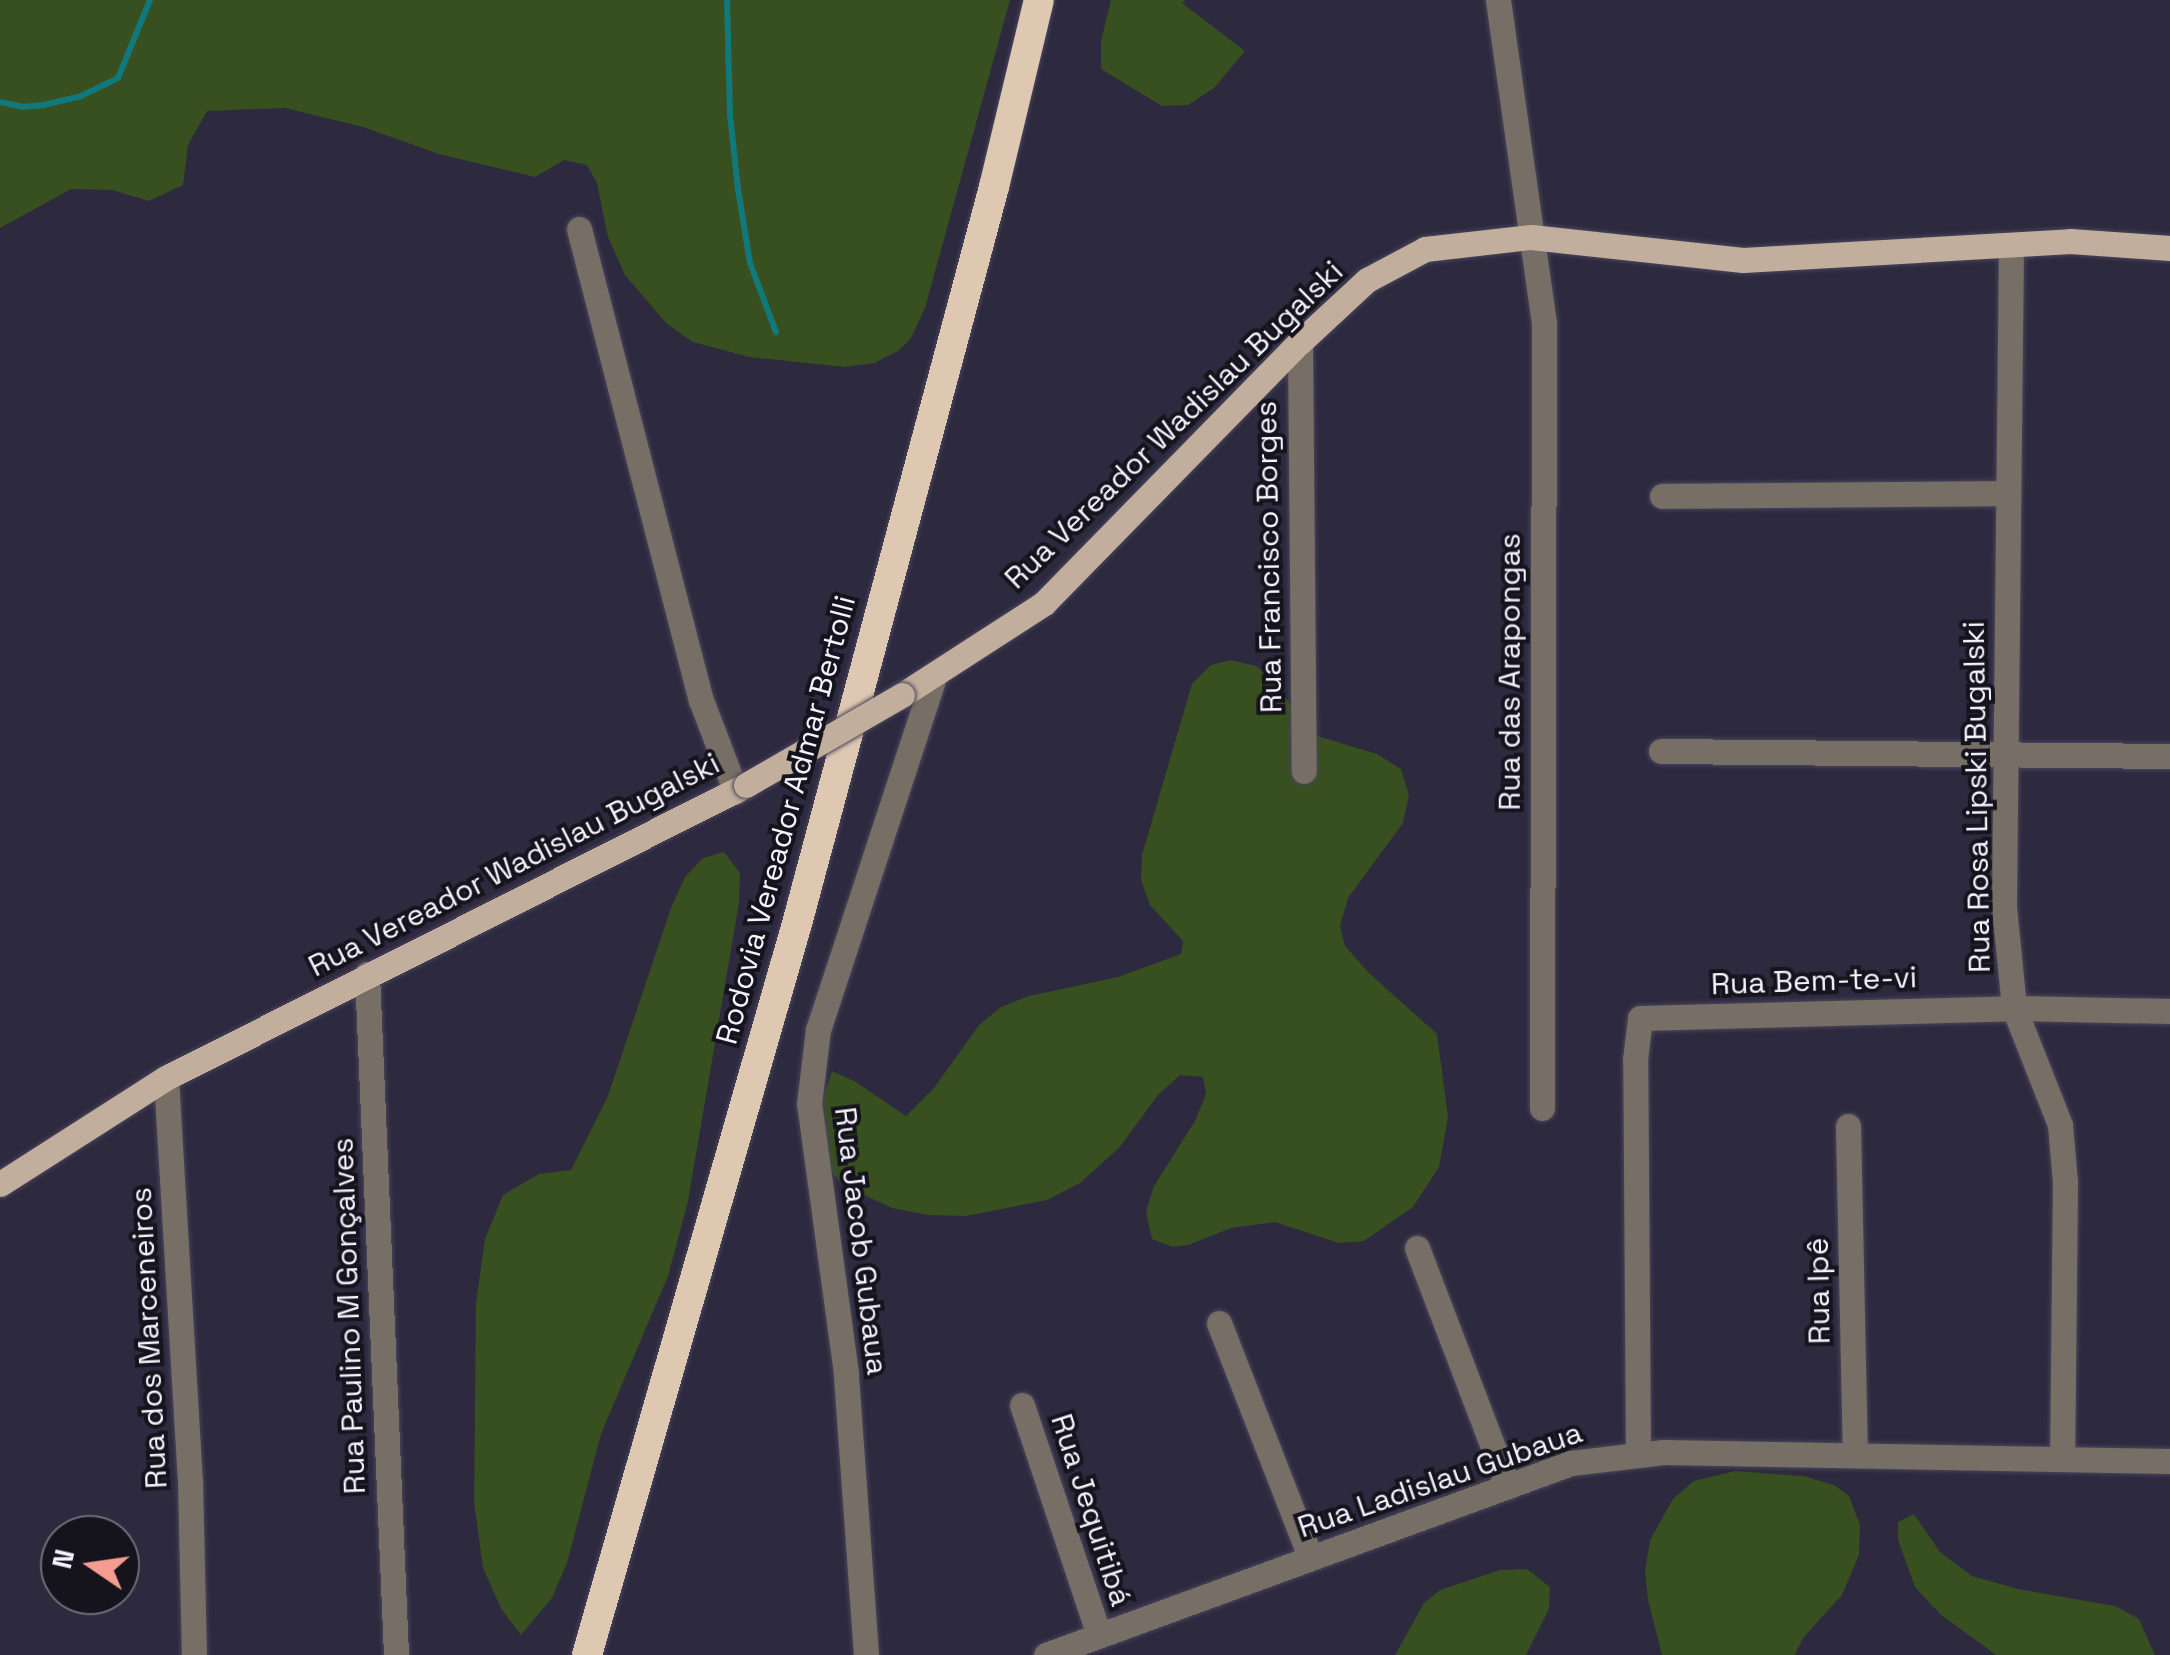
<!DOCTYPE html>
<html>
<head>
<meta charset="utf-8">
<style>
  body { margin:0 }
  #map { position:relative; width:2170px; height:1655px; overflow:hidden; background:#2d293f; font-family:"Space Grotesk",sans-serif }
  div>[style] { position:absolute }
  .green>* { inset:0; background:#384f1f }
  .stream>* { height:6px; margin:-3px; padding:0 3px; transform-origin:3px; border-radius:3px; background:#11797b }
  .roads { filter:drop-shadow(0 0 2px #49455a) drop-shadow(0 0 2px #49455a) }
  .minor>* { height:25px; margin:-12.5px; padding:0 12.5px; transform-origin:12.5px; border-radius:12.5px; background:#776e65 }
  .major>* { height:25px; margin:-12.5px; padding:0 12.5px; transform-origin:12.5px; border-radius:12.5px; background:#c1ae9c }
  .highway>* { height:30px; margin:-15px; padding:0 15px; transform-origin:15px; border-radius:15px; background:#dec8b2 }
  .bridges { filter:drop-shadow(0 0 2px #49455a) drop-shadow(0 0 2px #49455a) }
  .major-bridge>* { height:25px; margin:-12.5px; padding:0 12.5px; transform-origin:12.5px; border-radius:12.5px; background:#c1ae9c }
  span { translate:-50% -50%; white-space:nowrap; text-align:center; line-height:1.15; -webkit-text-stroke:8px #15141d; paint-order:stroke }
  .street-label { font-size:30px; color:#f3f2fd }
  .north { position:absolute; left:40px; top:1515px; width:100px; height:100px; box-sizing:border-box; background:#15141d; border:2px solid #6e6d77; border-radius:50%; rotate:283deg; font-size:28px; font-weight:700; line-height:40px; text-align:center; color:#f3f2fd }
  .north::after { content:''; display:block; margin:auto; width:35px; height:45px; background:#f59c91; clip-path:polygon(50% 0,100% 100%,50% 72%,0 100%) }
</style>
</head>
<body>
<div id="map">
  <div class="green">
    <i style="clip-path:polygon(0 0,1010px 0,925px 308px,911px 338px,898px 351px,874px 363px,845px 367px,749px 357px,693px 342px,667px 324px,625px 275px,608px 237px,597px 183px,587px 165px,564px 160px,535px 177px,439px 154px,363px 127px,285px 108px,207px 111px,188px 145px,183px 185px,149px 201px,112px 190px,71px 189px,0 228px)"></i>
    <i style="clip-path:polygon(1111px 0,1185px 0,1182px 3px,1245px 51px,1214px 88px,1188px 105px,1162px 106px,1101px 69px,1101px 41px)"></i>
    <i style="clip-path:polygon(1231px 660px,1256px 666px,1268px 675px,1314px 735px,1377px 754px,1401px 769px,1409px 795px,1403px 823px,1348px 898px,1340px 926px,1345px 946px,1369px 973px,1437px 1034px,1448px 1117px,1439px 1167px,1413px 1207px,1364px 1241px,1339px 1243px,1275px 1222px,1231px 1228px,1188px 1245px,1173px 1247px,1152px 1239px,1146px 1212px,1154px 1186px,1195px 1121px,1206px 1094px,1203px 1077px,1180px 1075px,1158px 1095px,1119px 1148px,1080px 1183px,1047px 1200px,966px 1216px,928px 1215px,892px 1208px,842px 1185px,831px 1171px,827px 1151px,822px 1102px,832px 1071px,856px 1082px,906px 1116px,934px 1088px,979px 1025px,1001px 1007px,1029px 996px,1118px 977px,1181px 954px,1183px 941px,1150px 905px,1141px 880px,1142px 855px,1192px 684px,1211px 665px)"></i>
    <i style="clip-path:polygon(724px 852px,740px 873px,739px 903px,688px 1201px,668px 1276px,601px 1434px,567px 1563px,552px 1598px,521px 1635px,502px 1610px,483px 1568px,474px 1502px,476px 1303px,485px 1239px,503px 1195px,539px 1174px,571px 1170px,608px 1096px,671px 908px,685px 877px,703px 858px)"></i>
    <i style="clip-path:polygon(1735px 1471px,1803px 1476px,1834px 1485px,1849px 1496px,1860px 1525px,1859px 1555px,1842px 1595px,1803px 1638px,1795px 1655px,1662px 1655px,1648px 1600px,1645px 1572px,1650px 1540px,1673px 1499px,1694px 1481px)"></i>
    <i style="clip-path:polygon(1914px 1514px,1940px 1552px,1972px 1576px,2018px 1589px,2115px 1606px,2139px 1619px,2155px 1655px,1996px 1655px,1940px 1614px,1915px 1587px,1898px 1540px,1898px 1522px)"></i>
    <i style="clip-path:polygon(1527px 1569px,1550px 1587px,1549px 1609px,1526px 1655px,1395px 1655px,1424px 1603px,1440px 1590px,1500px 1570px)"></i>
  </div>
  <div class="stream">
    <i style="left:727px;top:0;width:115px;rotate:88.5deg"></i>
    <i style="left:730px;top:115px;width:74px;rotate:83.8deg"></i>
    <i style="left:738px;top:189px;width:75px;rotate:80.8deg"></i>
    <i style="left:750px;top:263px;width:74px;rotate:69.4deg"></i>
    <i style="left:0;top:102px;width:24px;rotate:12deg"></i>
    <i style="left:23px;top:107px;width:20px;rotate:-6deg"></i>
    <i style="left:43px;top:105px;width:39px;rotate:-13deg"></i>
    <i style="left:81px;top:96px;width:41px;rotate:-25.9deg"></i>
    <i style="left:118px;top:78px;width:84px;rotate:-67.7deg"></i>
  </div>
  <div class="roads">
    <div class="minor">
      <i style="left:1498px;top:0;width:325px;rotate:81.9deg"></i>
      <i style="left:1544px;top:322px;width:786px;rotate:90.15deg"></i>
      <i style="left:579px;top:229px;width:487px;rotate:75.5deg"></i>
      <i style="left:701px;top:700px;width:98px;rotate:69.2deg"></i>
      <i style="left:2011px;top:246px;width:661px;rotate:90.61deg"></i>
      <i style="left:2004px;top:907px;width:101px;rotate:84.3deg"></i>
      <i style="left:2014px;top:1008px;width:126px;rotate:68.5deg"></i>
      <i style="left:2060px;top:1125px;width:57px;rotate:85deg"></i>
      <i style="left:2065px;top:1182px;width:277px;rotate:90.6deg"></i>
      <i style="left:1300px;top:342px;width:429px;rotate:89.5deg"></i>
      <i style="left:1662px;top:496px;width:345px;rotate:-0.5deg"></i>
      <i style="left:1661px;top:751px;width:509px;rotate:0.56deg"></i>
      <i style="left:367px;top:974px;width:682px;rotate:87.56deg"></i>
      <i style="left:166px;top:1078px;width:403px;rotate:86.6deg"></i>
      <i style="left:190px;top:1480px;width:175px;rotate:88.7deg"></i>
      <i style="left:1848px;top:1126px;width:329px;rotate:88.8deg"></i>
      <i style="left:1417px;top:1248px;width:255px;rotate:69.1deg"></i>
      <i style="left:1219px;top:1323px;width:251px;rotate:68.7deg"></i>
      <i style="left:1022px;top:1405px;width:243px;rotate:71.5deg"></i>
      <i style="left:1638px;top:1453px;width:393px;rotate:-90.4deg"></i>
      <i style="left:1635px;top:1060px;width:42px;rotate:-83.2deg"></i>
      <i style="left:1640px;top:1018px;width:374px;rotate:-1.5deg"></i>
      <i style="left:2014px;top:1008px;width:156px;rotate:1.1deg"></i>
      <i style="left:866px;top:1655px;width:283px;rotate:-94.1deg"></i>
      <i style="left:846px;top:1373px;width:272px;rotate:-97.8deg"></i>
      <i style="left:809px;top:1104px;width:75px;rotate:-83.1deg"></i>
      <i style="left:818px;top:1030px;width:374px;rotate:-71.8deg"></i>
      <i style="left:1046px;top:1655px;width:559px;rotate:-20.09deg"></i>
      <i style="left:1571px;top:1463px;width:93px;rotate:-6.8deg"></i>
      <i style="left:1663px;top:1452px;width:507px;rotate:1.02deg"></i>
    </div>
    <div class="major">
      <i style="left:902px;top:695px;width:169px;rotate:-32.9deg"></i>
      <i style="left:1044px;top:603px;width:366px;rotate:-45.6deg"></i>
      <i style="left:1300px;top:342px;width:91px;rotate:-42.8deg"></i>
      <i style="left:1367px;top:280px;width:66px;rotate:-28.1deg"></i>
      <i style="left:1425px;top:249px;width:107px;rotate:-6.5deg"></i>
      <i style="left:1531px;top:237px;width:213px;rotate:6.2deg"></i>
      <i style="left:1743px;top:260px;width:328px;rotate:-3.3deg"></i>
      <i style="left:2070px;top:241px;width:100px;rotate:4deg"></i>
      <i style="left:0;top:1184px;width:197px;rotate:-32.6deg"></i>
      <i style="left:166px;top:1078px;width:650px;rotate:-26.8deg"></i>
    </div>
    <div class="highway">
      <i style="left:587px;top:1655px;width:765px;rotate:-73.98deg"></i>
      <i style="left:798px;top:920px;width:759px;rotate:-75.03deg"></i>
      <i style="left:994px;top:187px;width:192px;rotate:-76.5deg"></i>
    </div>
  </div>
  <div class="bridges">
    <div class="major-bridge">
      <i style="left:746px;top:785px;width:180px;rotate:-30deg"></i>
    </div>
  </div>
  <div class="street-label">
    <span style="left:1174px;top:425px;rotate:-44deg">Rua Vereador Wadislau Bugalski</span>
    <span style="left:1269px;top:557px;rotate:-91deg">Rua Francisco Borges</span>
    <span style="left:1510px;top:672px;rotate:-90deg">Rua das Arapongas</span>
    <span style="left:1977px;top:797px;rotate:-91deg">Rua Rosa Lipski Bugalski</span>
    <span style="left:786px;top:820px;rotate:-75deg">Rodovia Vereador Admar Bertolli</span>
    <span style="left:514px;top:865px;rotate:-27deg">Rua Vereador Wadislau Bugalski</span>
    <span style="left:1814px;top:981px;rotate:-2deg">Rua Bem-te-vi</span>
    <span style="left:861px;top:1241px;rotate:83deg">Rua Jacob Gubaua</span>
    <span style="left:1819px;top:1291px;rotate:-91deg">Rua Ipê</span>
    <span style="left:349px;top:1316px;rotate:-92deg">Rua Paulino M Gonçalves</span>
    <span style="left:149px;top:1338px;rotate:-93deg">Rua dos Marceneiros</span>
    <span style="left:1440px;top:1480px;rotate:-19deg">Rua Ladislau Gubaua</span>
    <span style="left:1091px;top:1510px;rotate:72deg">Rua Jequitibá</span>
  </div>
  <div class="north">N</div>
</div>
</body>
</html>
